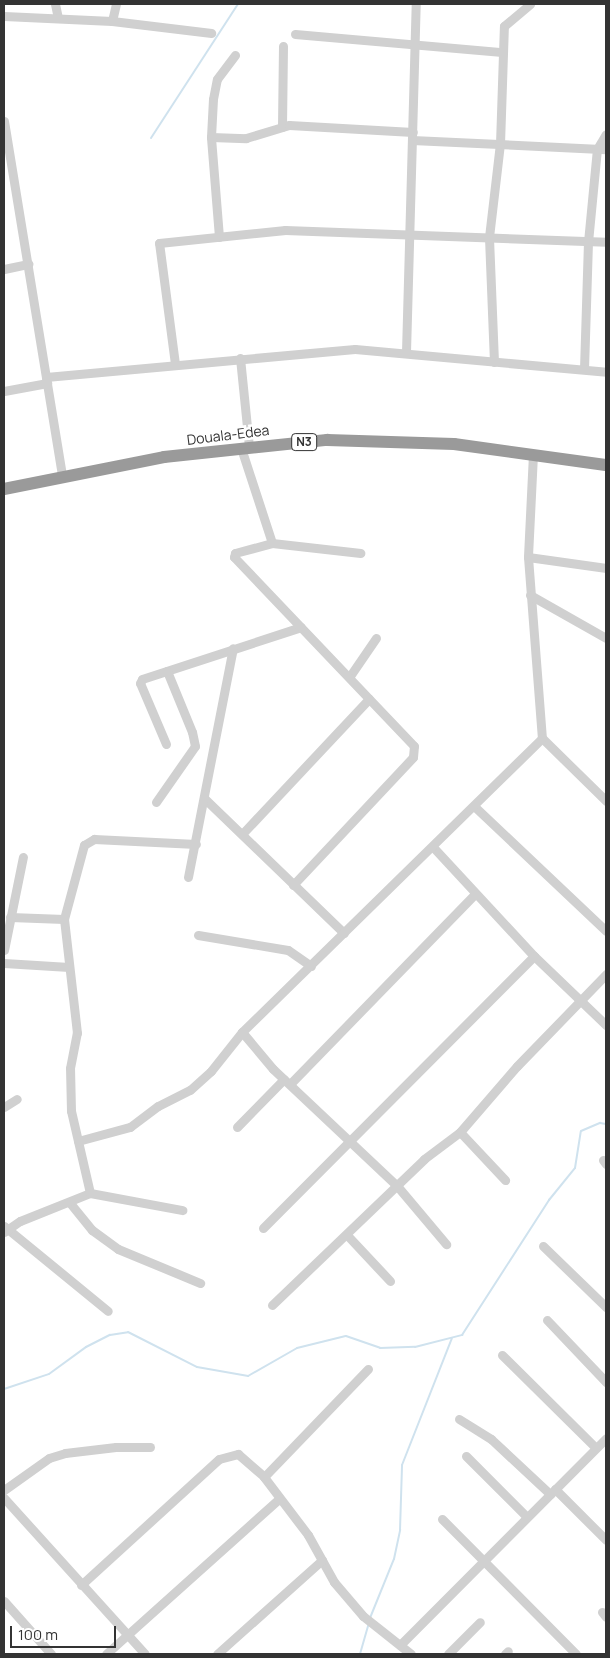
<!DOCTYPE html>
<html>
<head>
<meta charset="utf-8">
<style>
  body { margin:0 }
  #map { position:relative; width:610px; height:1658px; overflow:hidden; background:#fff; font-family:Manrope,sans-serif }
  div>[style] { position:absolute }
  .stream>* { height:2px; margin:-1px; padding:0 1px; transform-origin:1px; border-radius:1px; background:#cfe2ee }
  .minor>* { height:9px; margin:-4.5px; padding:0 4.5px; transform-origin:4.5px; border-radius:4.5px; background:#d0d0d0 }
  .highway>* { height:12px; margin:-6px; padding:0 6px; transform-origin:6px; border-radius:6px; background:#9a9a9a }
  span { translate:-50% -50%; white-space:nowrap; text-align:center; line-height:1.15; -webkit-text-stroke:5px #fff; paint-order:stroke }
  .shield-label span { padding:1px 4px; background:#fff; border:1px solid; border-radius:4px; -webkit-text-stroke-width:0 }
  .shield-label { font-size:12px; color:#333; font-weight:700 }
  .street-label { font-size:14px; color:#333 }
  .frame { position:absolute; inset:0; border:5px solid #333; pointer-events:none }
  .scale { position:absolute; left:10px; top:1626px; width:106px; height:22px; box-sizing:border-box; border:2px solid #333; border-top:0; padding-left:6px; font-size:15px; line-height:18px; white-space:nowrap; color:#333; -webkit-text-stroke:4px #fff; paint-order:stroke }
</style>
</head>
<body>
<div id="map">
  <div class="stream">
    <i style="left:151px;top:138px;width:160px;rotate:-57deg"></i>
    <i style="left:4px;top:1389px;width:47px;rotate:-18.4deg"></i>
    <i style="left:49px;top:1374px;width:46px;rotate:-36.1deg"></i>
    <i style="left:86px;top:1347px;width:27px;rotate:-27deg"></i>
    <i style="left:110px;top:1335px;width:18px;rotate:-9deg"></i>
    <i style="left:128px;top:1332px;width:77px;rotate:26.9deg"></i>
    <i style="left:197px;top:1367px;width:52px;rotate:10deg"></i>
    <i style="left:248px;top:1376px;width:56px;rotate:-29.7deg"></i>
    <i style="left:297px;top:1348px;width:50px;rotate:-13.8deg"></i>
    <i style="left:346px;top:1336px;width:36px;rotate:19deg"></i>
    <i style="left:380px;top:1348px;width:35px;rotate:-2deg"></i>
    <i style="left:415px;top:1347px;width:49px;rotate:-14.3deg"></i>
    <i style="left:462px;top:1335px;width:161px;rotate:-57.2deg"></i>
    <i style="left:549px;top:1200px;width:41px;rotate:-50.9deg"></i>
    <i style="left:575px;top:1168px;width:37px;rotate:-81deg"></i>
    <i style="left:581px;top:1131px;width:21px;rotate:-23deg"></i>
    <i style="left:600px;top:1123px;width:6px;rotate:9deg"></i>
    <i style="left:370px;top:1618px;width:64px;rotate:-67.9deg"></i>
    <i style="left:394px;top:1559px;width:30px;rotate:-78deg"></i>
    <i style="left:400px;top:1530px;width:65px;rotate:-88.2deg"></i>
    <i style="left:402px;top:1465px;width:136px;rotate:-68.5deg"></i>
    <i style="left:360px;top:1654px;width:32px;rotate:-74deg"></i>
  </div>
  <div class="minor">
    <i style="left:55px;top:4px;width:14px;rotate:78deg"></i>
    <i style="left:4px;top:16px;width:108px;rotate:2.7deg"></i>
    <i style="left:112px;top:21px;width:100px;rotate:6.9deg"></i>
    <i style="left:112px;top:21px;width:17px;rotate:-77deg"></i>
    <i style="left:295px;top:34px;width:208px;rotate:5deg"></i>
    <i style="left:4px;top:121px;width:359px;rotate:80.7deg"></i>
    <i style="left:282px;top:127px;width:81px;rotate:-89.3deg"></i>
    <i style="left:211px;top:137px;width:35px;rotate:2deg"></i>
    <i style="left:246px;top:138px;width:45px;rotate:-16.8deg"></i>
    <i style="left:289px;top:125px;width:124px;rotate:3.2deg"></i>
    <i style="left:412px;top:140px;width:194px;rotate:2.7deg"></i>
    <i style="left:219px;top:237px;width:100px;rotate:-94.6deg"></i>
    <i style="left:211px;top:137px;width:38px;rotate:-87deg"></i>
    <i style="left:213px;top:99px;width:20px;rotate:-79deg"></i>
    <i style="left:217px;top:79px;width:30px;rotate:-53deg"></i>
    <i style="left:4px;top:269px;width:25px;rotate:-12deg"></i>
    <i style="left:406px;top:352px;width:348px;rotate:-88.4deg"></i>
    <i style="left:240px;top:358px;width:88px;rotate:84.2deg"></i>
    <i style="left:494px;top:362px;width:125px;rotate:-92.3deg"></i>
    <i style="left:489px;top:237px;width:94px;rotate:-83.3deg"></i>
    <i style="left:500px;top:144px;width:118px;rotate:-88.1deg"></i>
    <i style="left:504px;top:26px;width:34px;rotate:-40deg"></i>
    <i style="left:175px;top:364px;width:122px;rotate:-97.5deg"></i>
    <i style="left:159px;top:243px;width:127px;rotate:-5.9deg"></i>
    <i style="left:285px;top:230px;width:321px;rotate:2.1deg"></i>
    <i style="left:584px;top:369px;width:127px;rotate:-88.2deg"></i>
    <i style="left:588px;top:242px;width:93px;rotate:-84.5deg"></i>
    <i style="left:597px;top:149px;width:17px;rotate:-59deg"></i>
    <i style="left:46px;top:377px;width:310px;rotate:-5.2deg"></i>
    <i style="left:355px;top:349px;width:252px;rotate:5.2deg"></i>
    <i style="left:4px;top:391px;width:44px;rotate:-10.5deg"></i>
    <i style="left:241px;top:448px;width:100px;rotate:71.9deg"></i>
    <i style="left:533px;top:454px;width:103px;rotate:92.8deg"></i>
    <i style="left:528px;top:557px;width:182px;rotate:85.6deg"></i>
    <i style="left:542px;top:738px;width:90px;rotate:44.5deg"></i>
    <i style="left:528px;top:557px;width:79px;rotate:8deg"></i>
    <i style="left:530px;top:595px;width:87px;rotate:29.5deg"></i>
    <i style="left:350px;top:676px;width:46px;rotate:-55.6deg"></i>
    <i style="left:166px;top:744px;width:66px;rotate:-113.1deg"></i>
    <i style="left:140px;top:683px;width:4px;rotate:-63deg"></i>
    <i style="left:142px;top:679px;width:167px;rotate:-18.1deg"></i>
    <i style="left:205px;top:799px;width:193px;rotate:44deg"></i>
    <i style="left:156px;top:802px;width:68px;rotate:-55.1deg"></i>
    <i style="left:195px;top:746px;width:14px;rotate:-102deg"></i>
    <i style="left:192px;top:732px;width:66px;rotate:-112.3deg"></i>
    <i style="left:475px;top:807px;width:180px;rotate:43.4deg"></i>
    <i style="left:243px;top:833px;width:184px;rotate:-46.8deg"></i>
    <i style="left:433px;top:847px;width:149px;rotate:47.2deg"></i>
    <i style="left:534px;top:956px;width:100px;rotate:43.8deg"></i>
    <i style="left:188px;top:877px;width:233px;rotate:-78.9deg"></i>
    <i style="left:293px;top:885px;width:175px;rotate:-46.8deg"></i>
    <i style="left:413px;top:757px;width:11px;rotate:-85deg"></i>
    <i style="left:414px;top:746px;width:261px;rotate:-133.6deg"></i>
    <i style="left:234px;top:557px;width:4px;rotate:-76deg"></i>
    <i style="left:235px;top:553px;width:38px;rotate:-15deg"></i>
    <i style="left:272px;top:543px;width:89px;rotate:6.5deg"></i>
    <i style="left:10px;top:917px;width:54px;rotate:2.1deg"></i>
    <i style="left:198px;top:935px;width:91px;rotate:9.5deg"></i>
    <i style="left:288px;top:950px;width:28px;rotate:35deg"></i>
    <i style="left:4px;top:950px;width:95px;rotate:-78.5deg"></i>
    <i style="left:4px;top:963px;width:65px;rotate:3.5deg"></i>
    <i style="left:242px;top:1032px;width:48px;rotate:50deg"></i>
    <i style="left:273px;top:1069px;width:172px;rotate:43.3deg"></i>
    <i style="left:398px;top:1187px;width:75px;rotate:49.9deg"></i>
    <i style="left:290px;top:1084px;width:265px;rotate:-45.8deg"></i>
    <i style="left:4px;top:1107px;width:15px;rotate:-32deg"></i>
    <i style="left:237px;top:1127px;width:67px;rotate:-45.6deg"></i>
    <i style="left:460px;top:1132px;width:66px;rotate:46.8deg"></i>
    <i style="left:78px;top:1141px;width:54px;rotate:-15.1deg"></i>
    <i style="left:130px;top:1127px;width:35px;rotate:-37deg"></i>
    <i style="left:158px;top:1106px;width:36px;rotate:-27deg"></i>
    <i style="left:190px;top:1090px;width:28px;rotate:-42deg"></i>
    <i style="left:211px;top:1071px;width:50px;rotate:-51.5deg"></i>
    <i style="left:242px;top:1032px;width:420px;rotate:-44.4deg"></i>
    <i style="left:603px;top:1160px;width:5px;rotate:53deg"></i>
    <i style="left:90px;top:1193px;width:84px;rotate:-103deg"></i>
    <i style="left:71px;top:1111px;width:43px;rotate:-91.3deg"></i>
    <i style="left:70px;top:1068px;width:36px;rotate:-79deg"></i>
    <i style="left:77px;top:1033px;width:115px;rotate:-96.5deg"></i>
    <i style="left:64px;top:919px;width:77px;rotate:-74.9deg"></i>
    <i style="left:84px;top:845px;width:12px;rotate:-31deg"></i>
    <i style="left:94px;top:839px;width:102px;rotate:2.8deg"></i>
    <i style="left:70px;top:1203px;width:35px;rotate:51deg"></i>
    <i style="left:92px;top:1230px;width:32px;rotate:36deg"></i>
    <i style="left:118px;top:1249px;width:89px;rotate:22.5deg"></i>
    <i style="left:4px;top:1226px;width:134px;rotate:39.3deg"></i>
    <i style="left:263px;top:1228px;width:384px;rotate:-45.1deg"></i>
    <i style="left:4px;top:1232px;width:19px;rotate:-35deg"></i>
    <i style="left:20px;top:1221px;width:75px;rotate:-21.8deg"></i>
    <i style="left:90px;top:1193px;width:94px;rotate:10.5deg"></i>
    <i style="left:347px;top:1235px;width:63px;rotate:46.9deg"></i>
    <i style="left:543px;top:1246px;width:88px;rotate:44.1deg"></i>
    <i style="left:272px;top:1305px;width:211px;rotate:-43.8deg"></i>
    <i style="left:424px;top:1159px;width:45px;rotate:-36.9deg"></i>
    <i style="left:460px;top:1132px;width:87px;rotate:-49.2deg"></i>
    <i style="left:517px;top:1066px;width:128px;rotate:-45.9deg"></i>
    <i style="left:547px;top:1320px;width:86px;rotate:46.4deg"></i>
    <i style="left:502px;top:1355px;width:132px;rotate:44.7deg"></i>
    <i style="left:459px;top:1419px;width:38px;rotate:32deg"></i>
    <i style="left:491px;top:1439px;width:81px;rotate:43deg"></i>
    <i style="left:466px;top:1456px;width:86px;rotate:45deg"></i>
    <i style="left:264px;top:1477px;width:150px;rotate:-46.1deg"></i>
    <i style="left:555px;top:1489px;width:72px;rotate:45deg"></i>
    <i style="left:4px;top:1490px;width:55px;rotate:-35.4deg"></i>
    <i style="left:49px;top:1458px;width:17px;rotate:-17deg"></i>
    <i style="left:65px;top:1453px;width:51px;rotate:-6.7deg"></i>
    <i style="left:116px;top:1447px;width:34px"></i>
    <i style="left:4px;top:1498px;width:210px;rotate:47.9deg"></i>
    <i style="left:442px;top:1519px;width:190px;rotate:45.2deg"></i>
    <i style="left:81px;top:1585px;width:187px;rotate:-42.4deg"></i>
    <i style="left:219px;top:1459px;width:20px;rotate:-15deg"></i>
    <i style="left:238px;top:1454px;width:35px;rotate:41deg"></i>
    <i style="left:264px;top:1477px;width:73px;rotate:52.8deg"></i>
    <i style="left:308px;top:1535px;width:54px;rotate:61deg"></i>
    <i style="left:334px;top:1582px;width:45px;rotate:49.5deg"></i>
    <i style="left:363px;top:1616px;width:61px;rotate:38.4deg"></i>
    <i style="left:4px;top:1601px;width:71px;rotate:48.4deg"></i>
    <i style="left:602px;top:1612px;width:6px;rotate:51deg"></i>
    <i style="left:400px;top:1645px;width:292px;rotate:-45.1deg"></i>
    <i style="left:106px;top:1654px;width:232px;rotate:-41.9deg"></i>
    <i style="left:217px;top:1654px;width:141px;rotate:-41.8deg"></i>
    <i style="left:448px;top:1654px;width:45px;rotate:-45deg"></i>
    <i style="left:505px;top:1654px;width:4px;rotate:-45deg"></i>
  </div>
  <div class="highway">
    <i style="left:4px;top:489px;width:163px;rotate:-11.3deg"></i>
    <i style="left:164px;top:457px;width:164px;rotate:-6deg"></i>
    <i style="left:327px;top:440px;width:127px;rotate:1.8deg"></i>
    <i style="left:454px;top:444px;width:153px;rotate:7.9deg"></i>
  </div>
  <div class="shield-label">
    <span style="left:304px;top:442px">N3</span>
  </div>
  <div class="street-label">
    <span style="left:228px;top:435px;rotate:-7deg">Douala-Edea</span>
  </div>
  <div class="frame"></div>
  <div class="scale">100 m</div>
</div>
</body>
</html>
